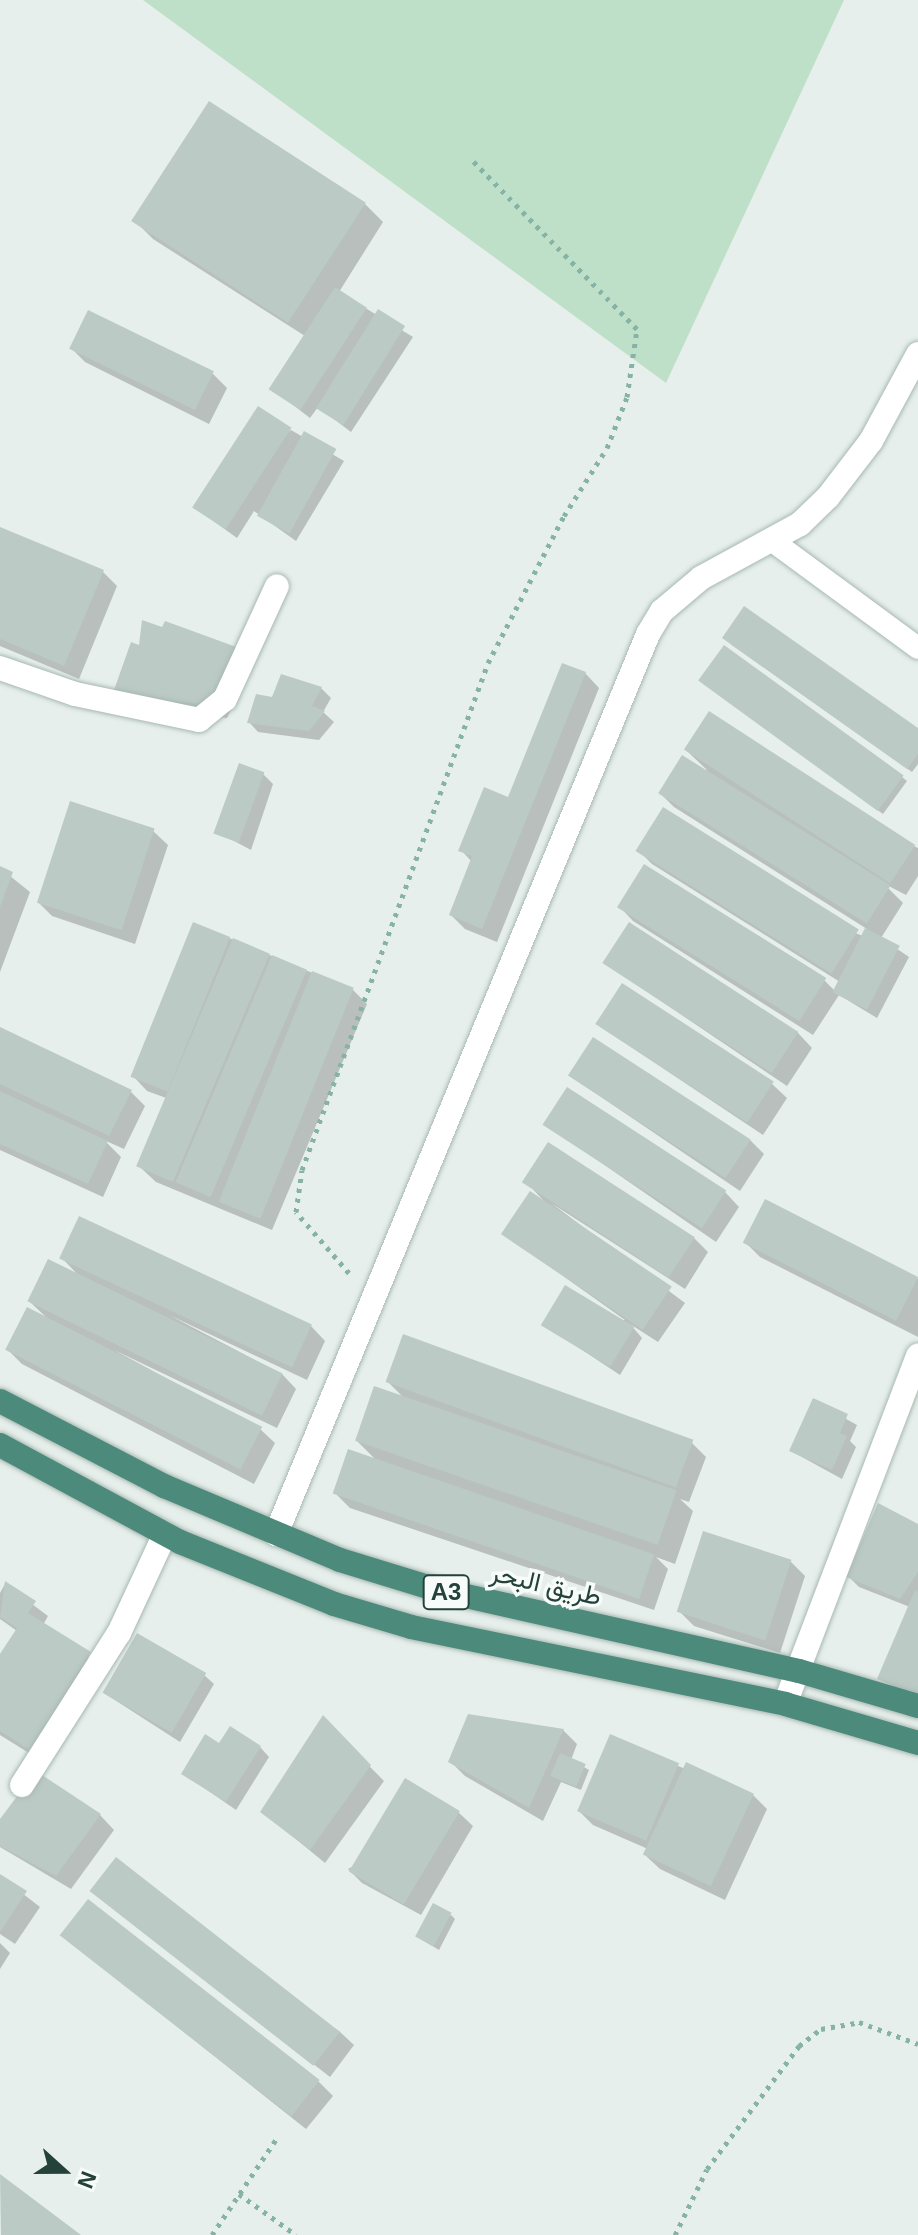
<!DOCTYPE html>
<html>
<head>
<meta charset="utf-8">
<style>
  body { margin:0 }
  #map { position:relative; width:918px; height:2235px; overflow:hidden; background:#e6efeb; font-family:Arial,Vazirmatn,sans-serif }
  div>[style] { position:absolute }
  .green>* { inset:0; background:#bfe0c8 }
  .shadow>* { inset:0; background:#0003 }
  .building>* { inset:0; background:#bbcac4; transform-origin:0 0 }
  .path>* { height:5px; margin-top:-2.5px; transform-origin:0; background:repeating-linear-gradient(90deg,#86b3a5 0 4px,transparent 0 10px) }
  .roads { filter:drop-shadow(0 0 2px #a8b8b2) drop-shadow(0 0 2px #a8b8b2) }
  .service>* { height:22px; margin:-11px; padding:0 11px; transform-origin:11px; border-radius:11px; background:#fff }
  .minor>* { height:24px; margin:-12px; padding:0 12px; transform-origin:12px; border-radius:12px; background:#fff }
  .trunk>* { height:24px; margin:-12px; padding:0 12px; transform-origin:12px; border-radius:12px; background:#4c8a7c }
  span { translate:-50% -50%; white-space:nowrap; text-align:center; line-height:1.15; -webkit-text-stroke:7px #f7fbf9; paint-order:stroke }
  .shield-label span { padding:2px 6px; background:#f7fbf9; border:2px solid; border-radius:6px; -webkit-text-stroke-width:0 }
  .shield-label { font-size:24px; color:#24423a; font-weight:700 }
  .street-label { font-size:26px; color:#24423a }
  .north { position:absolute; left:24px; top:2131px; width:80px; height:80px; -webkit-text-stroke:6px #f7fbf9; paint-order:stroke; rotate:111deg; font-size:22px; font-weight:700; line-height:32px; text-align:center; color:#24423a }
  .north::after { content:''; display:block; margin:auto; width:28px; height:36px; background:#24423a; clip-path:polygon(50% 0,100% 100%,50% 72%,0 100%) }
</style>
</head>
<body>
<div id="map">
  <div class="green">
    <i style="clip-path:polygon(143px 0,844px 0,666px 383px)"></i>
  </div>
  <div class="shadow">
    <i style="clip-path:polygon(209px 104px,365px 204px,383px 222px,339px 292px,413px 337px,351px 432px,318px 407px,310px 418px,271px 388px,305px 336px,153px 239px,135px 221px)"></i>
    <i style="clip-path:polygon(71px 348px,213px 374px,227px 388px,209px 424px,85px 362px)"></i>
    <i style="clip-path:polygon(291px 430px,344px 461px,296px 541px,254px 511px,237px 538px,194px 507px)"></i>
    <i style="clip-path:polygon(0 529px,103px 572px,117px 586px,79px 679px,0 646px)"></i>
    <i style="clip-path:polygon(729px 643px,918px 731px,918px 764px,912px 772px)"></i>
    <i style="clip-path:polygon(133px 645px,252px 664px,227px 718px,153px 711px)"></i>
    <i style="clip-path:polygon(585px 673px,599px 688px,497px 942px,465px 929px,451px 915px,472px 862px,461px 850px,509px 799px)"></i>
    <i style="clip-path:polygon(282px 677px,321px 688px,331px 698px,323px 712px,334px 722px,319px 740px,258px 732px,249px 722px,274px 700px)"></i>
    <i style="clip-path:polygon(705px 684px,902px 777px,907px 781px,883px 814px)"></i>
    <i style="clip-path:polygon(686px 750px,918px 848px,918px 876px,906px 895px,883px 883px,903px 903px,881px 938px,909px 957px,877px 1018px,839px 995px,813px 1035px,633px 921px,619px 906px,825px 981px,835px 991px,840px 982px,652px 864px,638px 850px,863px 936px,867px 929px,674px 807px,660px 793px,707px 770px)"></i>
    <i style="clip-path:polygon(263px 774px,273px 784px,251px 850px,219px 833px)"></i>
    <i style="clip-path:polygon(153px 831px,168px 845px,135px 944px,52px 916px,38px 902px)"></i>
    <i style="clip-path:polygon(0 868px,30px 892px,0 972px)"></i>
    <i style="clip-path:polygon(229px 938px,353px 990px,367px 1004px,272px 1230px,156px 1182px,141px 1168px,169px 1099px,147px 1091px,133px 1076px)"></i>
    <i style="clip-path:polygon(606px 964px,798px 1033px,812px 1048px,787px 1086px)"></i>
    <i style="clip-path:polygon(595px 1023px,772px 1084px,787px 1098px,763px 1135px)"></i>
    <i style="clip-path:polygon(0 1031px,130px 1091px,145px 1106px,124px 1149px,104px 1140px,121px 1157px,103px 1197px,0 1150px)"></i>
    <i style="clip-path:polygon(570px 1076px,750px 1140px,764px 1154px,740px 1191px)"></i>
    <i style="clip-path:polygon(545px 1124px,725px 1192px,739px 1207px,716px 1242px)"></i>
    <i style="clip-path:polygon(525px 1181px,694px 1238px,708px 1252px,685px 1289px,551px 1203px,685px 1303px,658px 1342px,630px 1324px,642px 1338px,620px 1375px,543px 1324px,625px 1320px,504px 1234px,543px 1200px)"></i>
    <i style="clip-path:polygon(766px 1201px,918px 1279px,918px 1337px,760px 1257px,745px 1242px)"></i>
    <i style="clip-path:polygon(61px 1257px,311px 1326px,325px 1341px,307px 1380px,169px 1315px,282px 1374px,296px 1389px,277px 1428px,114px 1350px,260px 1429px,275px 1443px,254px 1484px,22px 1364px,8px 1350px,47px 1318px,30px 1302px,79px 1276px)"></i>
    <i style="clip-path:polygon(387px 1381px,692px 1443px,706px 1457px,689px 1502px,680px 1499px,693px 1511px,675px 1564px,656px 1557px,668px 1569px,654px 1610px,350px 1508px,335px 1493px,378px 1462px,357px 1441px,405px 1399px)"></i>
    <i style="clip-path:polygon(814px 1401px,857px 1425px,850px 1441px,856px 1447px,842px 1479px,791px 1451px)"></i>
    <i style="clip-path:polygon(918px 1526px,918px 1700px,879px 1678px,910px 1607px,859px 1587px,849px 1577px)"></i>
    <i style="clip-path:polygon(790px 1561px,805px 1576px,780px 1653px,694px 1626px,679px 1611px)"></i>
    <i style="clip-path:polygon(5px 1584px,48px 1616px,43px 1625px,104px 1668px,45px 1763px,0 1735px,0 1658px,17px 1631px,0 1619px,0 1593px)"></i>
    <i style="clip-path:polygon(204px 1675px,214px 1684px,180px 1742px,104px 1693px)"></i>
    <i style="clip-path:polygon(323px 1719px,384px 1781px,325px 1863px,263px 1812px)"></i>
    <i style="clip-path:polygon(563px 1730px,577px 1744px,571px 1760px,589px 1770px,581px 1790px,561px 1782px,543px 1821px,465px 1776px,451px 1762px)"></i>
    <i style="clip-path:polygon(220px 1746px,260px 1747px,269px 1757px,236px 1810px,184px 1774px)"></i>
    <i style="clip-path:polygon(678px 1766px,753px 1795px,767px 1809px,725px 1900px,660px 1869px,645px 1855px,648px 1849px,593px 1825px,579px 1811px)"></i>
    <i style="clip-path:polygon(458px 1812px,473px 1826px,421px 1915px,362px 1883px,348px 1869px)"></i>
    <i style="clip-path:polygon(100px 1815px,114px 1830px,71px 1889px,0 1847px,0 1822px)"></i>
    <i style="clip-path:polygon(0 1876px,40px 1907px,15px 1944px,0 1934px)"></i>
    <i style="clip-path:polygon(92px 1891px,339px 2031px,354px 2045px,330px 2077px)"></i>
    <i style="clip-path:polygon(451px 1915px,455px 1919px,439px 1950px,417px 1937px)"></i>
    <i style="clip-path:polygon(62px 1935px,319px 2082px,333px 2096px,306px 2129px)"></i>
    <i style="clip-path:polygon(0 1943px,10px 1953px,0 1969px)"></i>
  </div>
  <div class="building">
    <i style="left:209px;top:101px;width:187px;height:143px;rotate:33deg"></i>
    <i style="left:335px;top:287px;width:38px;height:122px;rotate:33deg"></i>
    <i style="left:378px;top:309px;width:32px;height:117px;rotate:32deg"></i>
    <i style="left:88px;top:310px;width:140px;height:43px;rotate:26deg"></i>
    <i style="left:258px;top:406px;width:40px;height:121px;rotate:33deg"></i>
    <i style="left:304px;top:431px;width:37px;height:97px;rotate:29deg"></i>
    <i style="clip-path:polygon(0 527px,104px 570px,64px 666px,0 639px)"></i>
    <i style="clip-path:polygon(744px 606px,918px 728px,918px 754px,907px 769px,722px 638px)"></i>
    <i style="clip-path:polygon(142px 620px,162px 627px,165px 621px,239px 648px,213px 705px,137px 698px,114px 690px,131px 642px,139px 645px)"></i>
    <i style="left:724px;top:645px;width:222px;height:44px;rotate:36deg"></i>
    <i style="clip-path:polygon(562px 663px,586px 672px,482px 929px,449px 915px,472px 856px,458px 851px,484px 787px,508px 797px)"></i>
    <i style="clip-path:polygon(281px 674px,322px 687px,312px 706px,325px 711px,309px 731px,247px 723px,256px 694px,272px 697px)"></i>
    <i style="left:709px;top:711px;width:246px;height:46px;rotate:33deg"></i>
    <i style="left:682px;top:755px;width:246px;height:45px;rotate:32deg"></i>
    <i style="left:239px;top:763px;width:27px;height:75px;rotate:20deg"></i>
    <i style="left:70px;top:801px;width:89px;height:107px;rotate:18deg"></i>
    <i style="left:663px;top:807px;width:231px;height:52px;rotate:32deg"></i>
    <i style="left:644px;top:864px;width:215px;height:51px;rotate:32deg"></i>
    <i style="clip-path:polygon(0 866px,13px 872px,0 907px)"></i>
    <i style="left:193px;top:922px;width:40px;height:167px;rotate:22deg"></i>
    <i style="left:629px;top:922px;width:202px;height:49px;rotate:33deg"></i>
    <i style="left:865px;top:928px;width:39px;height:72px;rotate:27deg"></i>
    <i style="left:233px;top:938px;width:40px;height:248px;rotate:23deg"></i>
    <i style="left:272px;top:955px;width:38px;height:247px;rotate:23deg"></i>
    <i style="left:312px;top:971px;width:45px;height:249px;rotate:22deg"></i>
    <i style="left:622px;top:983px;width:181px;height:49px;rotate:33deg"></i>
    <i style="clip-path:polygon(0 1027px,132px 1090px,109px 1136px,0 1084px)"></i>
    <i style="left:593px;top:1037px;width:188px;height:46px;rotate:33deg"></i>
    <i style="left:567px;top:1087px;width:190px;height:45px;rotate:33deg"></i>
    <i style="clip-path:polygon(0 1091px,108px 1141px,88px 1184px,0 1144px)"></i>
    <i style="left:548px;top:1142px;width:175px;height:48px;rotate:33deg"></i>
    <i style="left:530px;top:1191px;width:171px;height:52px;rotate:34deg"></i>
    <i style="left:765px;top:1199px;width:172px;height:49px;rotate:27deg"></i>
    <i style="left:79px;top:1216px;width:257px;height:47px;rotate:25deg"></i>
    <i style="left:48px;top:1259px;width:261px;height:47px;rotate:26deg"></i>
    <i style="left:565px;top:1285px;width:81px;height:47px;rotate:31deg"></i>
    <i style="left:27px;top:1307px;width:264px;height:48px;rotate:27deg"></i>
    <i style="left:403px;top:1334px;width:309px;height:51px;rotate:20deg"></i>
    <i style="left:374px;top:1386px;width:320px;height:58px;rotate:19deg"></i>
    <i style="clip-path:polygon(813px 1398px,848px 1414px,840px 1433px,847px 1436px,832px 1470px,789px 1451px)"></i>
    <i style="left:348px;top:1449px;width:324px;height:47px;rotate:19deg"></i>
    <i style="clip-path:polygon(878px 1503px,918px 1524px,918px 1572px,900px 1599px,846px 1577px)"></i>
    <i style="left:703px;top:1531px;width:93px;height:85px;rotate:18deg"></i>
    <i style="clip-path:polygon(5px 1581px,36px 1601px,28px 1613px,91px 1652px,30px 1750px,0 1731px,0 1654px,17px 1628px,0 1617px)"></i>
    <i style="clip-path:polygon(915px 1590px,918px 1592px,918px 1696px,877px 1679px)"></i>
    <i style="left:137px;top:1633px;width:80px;height:69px;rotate:30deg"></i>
    <i style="clip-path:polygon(468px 1714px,564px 1729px,529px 1808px,448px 1762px)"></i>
    <i style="clip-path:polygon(323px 1715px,371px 1765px,310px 1850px,260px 1812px)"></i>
    <i style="clip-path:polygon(230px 1726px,261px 1746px,226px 1802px,181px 1774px,205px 1734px,219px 1743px)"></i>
    <i style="left:610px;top:1734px;width:75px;height:84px;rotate:23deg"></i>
    <i style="left:560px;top:1753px;width:28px;height:25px;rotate:23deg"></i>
    <i style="left:686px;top:1762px;width:75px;height:102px;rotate:25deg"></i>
    <i style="clip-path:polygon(36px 1771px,101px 1814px,56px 1876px,0 1846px,0 1819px)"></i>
    <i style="left:405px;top:1778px;width:64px;height:109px;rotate:31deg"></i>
    <i style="left:116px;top:1857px;width:284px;height:43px;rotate:38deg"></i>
    <i style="clip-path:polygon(0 1874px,27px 1891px,0 1932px)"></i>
    <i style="left:88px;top:1899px;width:294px;height:46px;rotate:38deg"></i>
    <i style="left:433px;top:1903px;width:21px;height:38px;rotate:28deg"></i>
    <i style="clip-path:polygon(0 2174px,81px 2235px,1px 2235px)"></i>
  </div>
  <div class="path">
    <i style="left:349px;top:1273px;width:81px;rotate:-131deg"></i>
    <i style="left:296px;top:1212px;width:42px;rotate:-81.9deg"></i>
    <i style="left:302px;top:1170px;width:540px;rotate:-69.85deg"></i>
    <i style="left:488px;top:663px;width:165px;rotate:-62.7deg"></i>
    <i style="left:564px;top:516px;width:80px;rotate:-57.7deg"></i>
    <i style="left:607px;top:448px;width:55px;rotate:-68.6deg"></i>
    <i style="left:627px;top:397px;width:69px;rotate:-81.6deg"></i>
    <i style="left:637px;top:329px;width:235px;rotate:-134.3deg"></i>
    <i style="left:239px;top:2194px;width:70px;rotate:35.7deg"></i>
    <i style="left:212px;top:2235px;width:117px;rotate:-56.2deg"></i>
    <i style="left:675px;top:2235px;width:73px;rotate:-64.1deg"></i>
    <i style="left:707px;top:2169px;width:154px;rotate:-53.2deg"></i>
    <i style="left:799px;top:2046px;width:28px;rotate:-38deg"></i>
    <i style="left:821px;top:2029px;width:39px;rotate:-10deg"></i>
    <i style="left:859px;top:2022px;width:63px;rotate:20.4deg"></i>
  </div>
  <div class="roads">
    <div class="service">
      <i style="left:771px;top:540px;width:182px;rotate:36.3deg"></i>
    </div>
    <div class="minor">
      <i style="left:0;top:668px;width:79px;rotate:19.1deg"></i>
      <i style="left:75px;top:694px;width:127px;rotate:11.8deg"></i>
      <i style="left:199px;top:720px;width:33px;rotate:-39deg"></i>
      <i style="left:225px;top:699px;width:124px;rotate:-65.3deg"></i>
      <i style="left:276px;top:1534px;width:974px;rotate:-67.54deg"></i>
      <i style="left:648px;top:634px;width:27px;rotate:-59deg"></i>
      <i style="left:662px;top:611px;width:51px;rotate:-40.2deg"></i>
      <i style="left:701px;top:578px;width:113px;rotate:-28.6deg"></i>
      <i style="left:800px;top:524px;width:39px;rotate:-44deg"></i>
      <i style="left:828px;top:497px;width:71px;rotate:-52.5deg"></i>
      <i style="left:871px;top:441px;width:99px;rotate:-61.6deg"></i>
      <i style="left:785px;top:1704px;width:373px;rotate:-69.1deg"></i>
      <i style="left:22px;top:1785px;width:180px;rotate:-57.5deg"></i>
      <i style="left:119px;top:1633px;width:109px;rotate:-65.1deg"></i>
    </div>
    <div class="trunk">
      <i style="left:0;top:1401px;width:185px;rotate:27.4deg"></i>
      <i style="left:164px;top:1486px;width:191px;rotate:22.8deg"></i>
      <i style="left:340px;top:1560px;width:99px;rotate:17deg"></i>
      <i style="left:435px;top:1589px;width:373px;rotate:12.7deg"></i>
      <i style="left:799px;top:1671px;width:124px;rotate:16.4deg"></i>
      <i style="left:0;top:1445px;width:204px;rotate:28.3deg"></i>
      <i style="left:180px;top:1542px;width:166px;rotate:21.9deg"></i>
      <i style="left:334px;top:1604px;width:80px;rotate:16.6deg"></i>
      <i style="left:411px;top:1627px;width:382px;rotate:11.6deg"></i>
      <i style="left:785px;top:1704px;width:139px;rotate:16.3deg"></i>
    </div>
  </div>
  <div class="shield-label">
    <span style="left:446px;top:1592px">A3</span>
  </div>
  <div class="street-label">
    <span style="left:546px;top:1585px;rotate:13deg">طريق البحر</span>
  </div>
  <div class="north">N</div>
</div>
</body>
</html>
